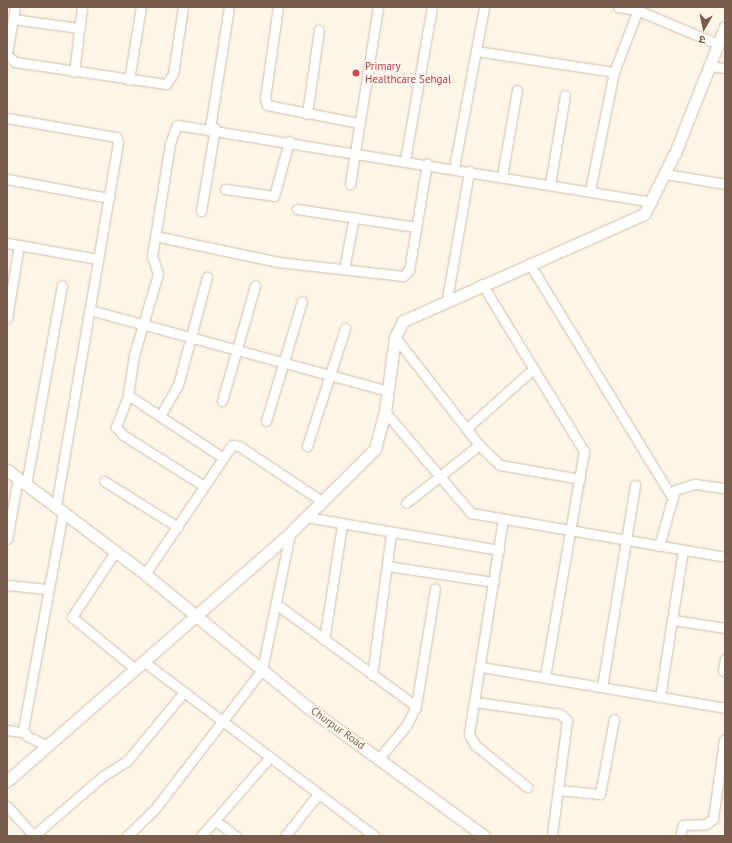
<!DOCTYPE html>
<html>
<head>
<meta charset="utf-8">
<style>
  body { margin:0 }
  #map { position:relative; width:732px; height:843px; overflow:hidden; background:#fdf6e8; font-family:"PT Sans","Noto Sans Devanagari",sans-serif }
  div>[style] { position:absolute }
  .roads { filter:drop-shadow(0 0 1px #d0beac) drop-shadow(0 0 1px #d0beac) }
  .minor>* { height:9px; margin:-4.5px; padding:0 4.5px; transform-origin:4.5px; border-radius:4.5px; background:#fff }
  .tertiary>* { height:11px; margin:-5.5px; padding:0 5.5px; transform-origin:5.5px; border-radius:5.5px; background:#fff }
  .dots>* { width:11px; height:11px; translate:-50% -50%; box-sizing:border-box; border:2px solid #fff9ef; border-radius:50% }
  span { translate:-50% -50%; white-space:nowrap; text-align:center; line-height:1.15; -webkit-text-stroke:3px #fff9ef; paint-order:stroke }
  .health-label { font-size:11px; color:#be3a42 }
  .left { translate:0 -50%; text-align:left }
  .street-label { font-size:11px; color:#795d4a }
  .frame { position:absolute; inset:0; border:8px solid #795d4a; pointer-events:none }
  .north { position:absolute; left:684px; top:8px; width:40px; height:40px; -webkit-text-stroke:3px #fff9ef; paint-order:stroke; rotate:189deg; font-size:11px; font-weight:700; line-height:16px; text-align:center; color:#795d4a }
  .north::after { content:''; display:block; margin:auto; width:14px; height:18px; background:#795d4a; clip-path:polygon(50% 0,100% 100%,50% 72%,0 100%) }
</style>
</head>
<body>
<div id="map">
  <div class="roads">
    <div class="minor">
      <i style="left:278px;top:7px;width:92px;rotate:98.1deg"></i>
      <i style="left:265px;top:98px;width:7px;rotate:74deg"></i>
      <i style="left:267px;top:105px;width:94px;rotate:11.1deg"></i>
      <i style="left:618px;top:7px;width:19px;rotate:9deg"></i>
      <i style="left:637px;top:10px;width:88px;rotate:22.8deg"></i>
      <i style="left:13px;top:19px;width:67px;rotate:7.8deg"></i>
      <i style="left:476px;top:51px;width:140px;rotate:8.7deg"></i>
      <i style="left:7px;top:53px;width:47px;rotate:-80.1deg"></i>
      <i style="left:7px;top:55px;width:11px;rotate:41deg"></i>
      <i style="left:15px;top:62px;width:153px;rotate:8.3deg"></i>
      <i style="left:166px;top:84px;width:12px;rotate:-55deg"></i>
      <i style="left:173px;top:74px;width:68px;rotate:-81.5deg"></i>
      <i style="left:710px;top:66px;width:15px;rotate:8deg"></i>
      <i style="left:74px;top:72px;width:65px;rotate:-83deg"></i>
      <i style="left:129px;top:80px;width:74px;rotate:-80.7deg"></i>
      <i style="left:307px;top:114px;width:85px;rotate:-81.9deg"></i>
      <i style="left:7px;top:118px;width:111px;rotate:9.9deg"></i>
      <i style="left:116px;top:137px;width:6px;rotate:72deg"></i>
      <i style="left:118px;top:143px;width:368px;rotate:99.7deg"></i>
      <i style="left:210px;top:128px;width:122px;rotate:-81.1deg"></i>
      <i style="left:405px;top:160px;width:155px;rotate:-80deg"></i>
      <i style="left:454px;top:168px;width:164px;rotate:-79.4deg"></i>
      <i style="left:666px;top:174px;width:60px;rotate:9.6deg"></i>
      <i style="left:502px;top:176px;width:87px;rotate:-80.1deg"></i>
      <i style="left:7px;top:179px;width:104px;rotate:10.6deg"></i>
      <i style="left:350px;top:184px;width:179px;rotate:-81deg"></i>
      <i style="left:550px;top:184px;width:90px;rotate:-80.4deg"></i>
      <i style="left:225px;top:189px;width:49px;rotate:8.1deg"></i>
      <i style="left:274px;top:196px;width:57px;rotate:-74.7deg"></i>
      <i style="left:590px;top:190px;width:120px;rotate:-78.5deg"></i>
      <i style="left:614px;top:72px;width:70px;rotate:-69deg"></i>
      <i style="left:297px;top:209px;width:120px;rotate:8.6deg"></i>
      <i style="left:201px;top:211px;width:84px;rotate:-80.4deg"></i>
      <i style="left:155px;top:236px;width:126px;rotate:11.9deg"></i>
      <i style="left:278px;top:262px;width:126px;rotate:6.4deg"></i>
      <i style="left:403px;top:276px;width:8px;rotate:-45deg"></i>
      <i style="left:409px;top:270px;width:108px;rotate:-80.4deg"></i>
      <i style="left:7px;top:243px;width:92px;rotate:10deg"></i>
      <i style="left:529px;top:263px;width:273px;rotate:58.6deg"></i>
      <i style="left:344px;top:269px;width:53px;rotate:-79.1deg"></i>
      <i style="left:482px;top:284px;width:196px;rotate:58.6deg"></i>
      <i style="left:584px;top:451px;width:229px;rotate:99.8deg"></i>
      <i style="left:447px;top:299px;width:130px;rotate:-80.2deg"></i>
      <i style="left:90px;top:310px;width:309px;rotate:15.2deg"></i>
      <i style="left:7px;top:318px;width:74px;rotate:-80.7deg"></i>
      <i style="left:395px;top:337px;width:137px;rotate:52.1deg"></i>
      <i style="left:479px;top:445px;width:29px;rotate:44deg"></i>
      <i style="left:500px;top:465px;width:81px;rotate:9.9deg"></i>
      <i style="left:128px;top:395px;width:113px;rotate:33.4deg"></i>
      <i style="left:222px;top:401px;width:120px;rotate:-74deg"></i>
      <i style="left:385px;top:412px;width:133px;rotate:49.6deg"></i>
      <i style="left:471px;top:513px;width:258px;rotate:9.8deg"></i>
      <i style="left:160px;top:416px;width:36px;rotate:-60deg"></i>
      <i style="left:178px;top:385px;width:112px;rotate:-75deg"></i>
      <i style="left:266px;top:421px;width:125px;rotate:-73.3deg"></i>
      <i style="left:467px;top:428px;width:87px;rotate:-41.7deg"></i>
      <i style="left:307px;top:446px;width:124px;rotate:-72.1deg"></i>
      <i style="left:104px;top:481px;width:87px;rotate:31.9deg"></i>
      <i style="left:26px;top:485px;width:203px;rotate:-79.8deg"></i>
      <i style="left:204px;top:486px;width:96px;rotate:-147.8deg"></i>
      <i style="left:123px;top:435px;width:11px;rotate:-131deg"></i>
      <i style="left:116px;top:427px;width:34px;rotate:-69deg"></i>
      <i style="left:128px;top:395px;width:40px;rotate:-81.5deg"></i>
      <i style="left:134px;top:355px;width:84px;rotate:-73.5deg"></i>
      <i style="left:158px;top:274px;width:19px;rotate:-108deg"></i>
      <i style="left:152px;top:256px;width:114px;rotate:-80.9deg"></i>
      <i style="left:170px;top:143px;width:19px;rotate:-69deg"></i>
      <i style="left:177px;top:125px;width:481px;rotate:9.2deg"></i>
      <i style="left:406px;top:503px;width:93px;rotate:-38.5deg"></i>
      <i style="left:306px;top:517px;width:196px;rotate:9.7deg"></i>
      <i style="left:503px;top:519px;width:218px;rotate:99deg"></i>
      <i style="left:469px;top:734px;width:13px;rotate:61deg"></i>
      <i style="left:475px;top:745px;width:67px;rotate:38.9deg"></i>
      <i style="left:7px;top:539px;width:62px;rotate:-79.8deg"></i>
      <i style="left:659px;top:546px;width:58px;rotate:-74.1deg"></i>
      <i style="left:675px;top:490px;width:21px;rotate:-17deg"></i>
      <i style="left:695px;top:484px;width:30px;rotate:8deg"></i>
      <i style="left:115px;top:552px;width:78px;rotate:123.5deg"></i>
      <i style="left:72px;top:617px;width:80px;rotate:39.4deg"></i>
      <i style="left:387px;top:566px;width:108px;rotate:8.5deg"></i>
      <i style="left:145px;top:574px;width:156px;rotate:-56deg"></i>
      <i style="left:232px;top:445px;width:7px;rotate:8deg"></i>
      <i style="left:239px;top:446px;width:101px;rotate:33.7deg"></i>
      <i style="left:7px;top:585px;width:39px;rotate:6deg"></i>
      <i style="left:276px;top:604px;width:173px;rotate:36.1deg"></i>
      <i style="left:673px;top:620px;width:53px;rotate:8.7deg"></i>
      <i style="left:324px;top:640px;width:116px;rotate:-81.1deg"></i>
      <i style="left:143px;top:661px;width:290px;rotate:37.1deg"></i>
      <i style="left:481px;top:667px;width:247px;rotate:9.5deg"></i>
      <i style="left:723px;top:671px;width:12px;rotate:-81deg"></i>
      <i style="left:372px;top:675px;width:142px;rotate:-82.3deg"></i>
      <i style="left:602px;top:687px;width:205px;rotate:-80.7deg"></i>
      <i style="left:660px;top:697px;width:149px;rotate:-81.1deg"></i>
      <i style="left:475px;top:702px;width:86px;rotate:8deg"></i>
      <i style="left:560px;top:714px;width:9px;rotate:41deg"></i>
      <i style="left:567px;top:720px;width:117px;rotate:97.4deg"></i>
      <i style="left:7px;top:730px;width:15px;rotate:8deg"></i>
      <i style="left:47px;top:746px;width:22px;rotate:-153deg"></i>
      <i style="left:27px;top:736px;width:7px;rotate:-124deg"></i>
      <i style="left:23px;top:730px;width:223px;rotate:-79.6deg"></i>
      <i style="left:379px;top:758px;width:42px;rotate:-49.8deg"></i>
      <i style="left:406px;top:726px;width:22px;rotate:-63deg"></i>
      <i style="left:416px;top:706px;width:119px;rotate:-80.8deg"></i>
      <i style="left:558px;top:790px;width:42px;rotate:5.4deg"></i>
      <i style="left:600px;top:794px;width:76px;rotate:-79.4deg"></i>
      <i style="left:7px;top:806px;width:40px;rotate:48deg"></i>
      <i style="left:216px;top:821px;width:25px;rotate:37deg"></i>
      <i style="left:33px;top:836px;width:92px;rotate:-40.6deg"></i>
      <i style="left:103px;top:776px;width:28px;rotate:-32deg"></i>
      <i style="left:127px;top:761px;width:89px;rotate:-50.4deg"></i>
      <i style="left:127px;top:836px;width:37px;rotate:-44deg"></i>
      <i style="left:154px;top:810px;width:177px;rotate:-52.4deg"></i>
      <i style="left:262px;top:670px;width:140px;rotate:-78.4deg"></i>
      <i style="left:201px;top:836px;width:105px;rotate:-48.9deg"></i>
      <i style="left:285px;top:836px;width:53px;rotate:-51.8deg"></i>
      <i style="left:680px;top:836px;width:11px;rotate:-75deg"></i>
      <i style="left:683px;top:825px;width:23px;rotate:-2deg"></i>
      <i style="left:706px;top:824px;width:9px;rotate:-36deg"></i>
      <i style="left:713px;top:819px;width:80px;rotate:-82.1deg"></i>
    </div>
    <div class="tertiary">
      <i style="left:7px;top:470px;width:173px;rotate:37deg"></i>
      <i style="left:145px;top:574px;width:208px;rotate:39.3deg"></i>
      <i style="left:306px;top:706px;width:220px;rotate:36.1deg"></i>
      <i style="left:7px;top:781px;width:376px;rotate:-41.2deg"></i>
      <i style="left:290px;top:533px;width:120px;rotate:-44.7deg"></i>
      <i style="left:375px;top:449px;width:38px;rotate:-75deg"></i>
      <i style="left:385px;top:412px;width:76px;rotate:-82.4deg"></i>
      <i style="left:395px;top:337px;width:18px;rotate:-63deg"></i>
      <i style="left:403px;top:321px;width:264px;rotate:-23.9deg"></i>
      <i style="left:644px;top:214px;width:68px;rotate:-63.1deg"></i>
      <i style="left:675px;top:153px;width:136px;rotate:-68.4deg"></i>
    </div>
  </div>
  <div class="dots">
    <i style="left:356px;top:73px;background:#e0444e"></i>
  </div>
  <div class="health-label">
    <span class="left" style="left:365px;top:73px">Primary<br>Healthcare Sehgal</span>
  </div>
  <div class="street-label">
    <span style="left:338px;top:728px;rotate:36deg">Churpur Road</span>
  </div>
  <div class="frame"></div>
  <div class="north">उ</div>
</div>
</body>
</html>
